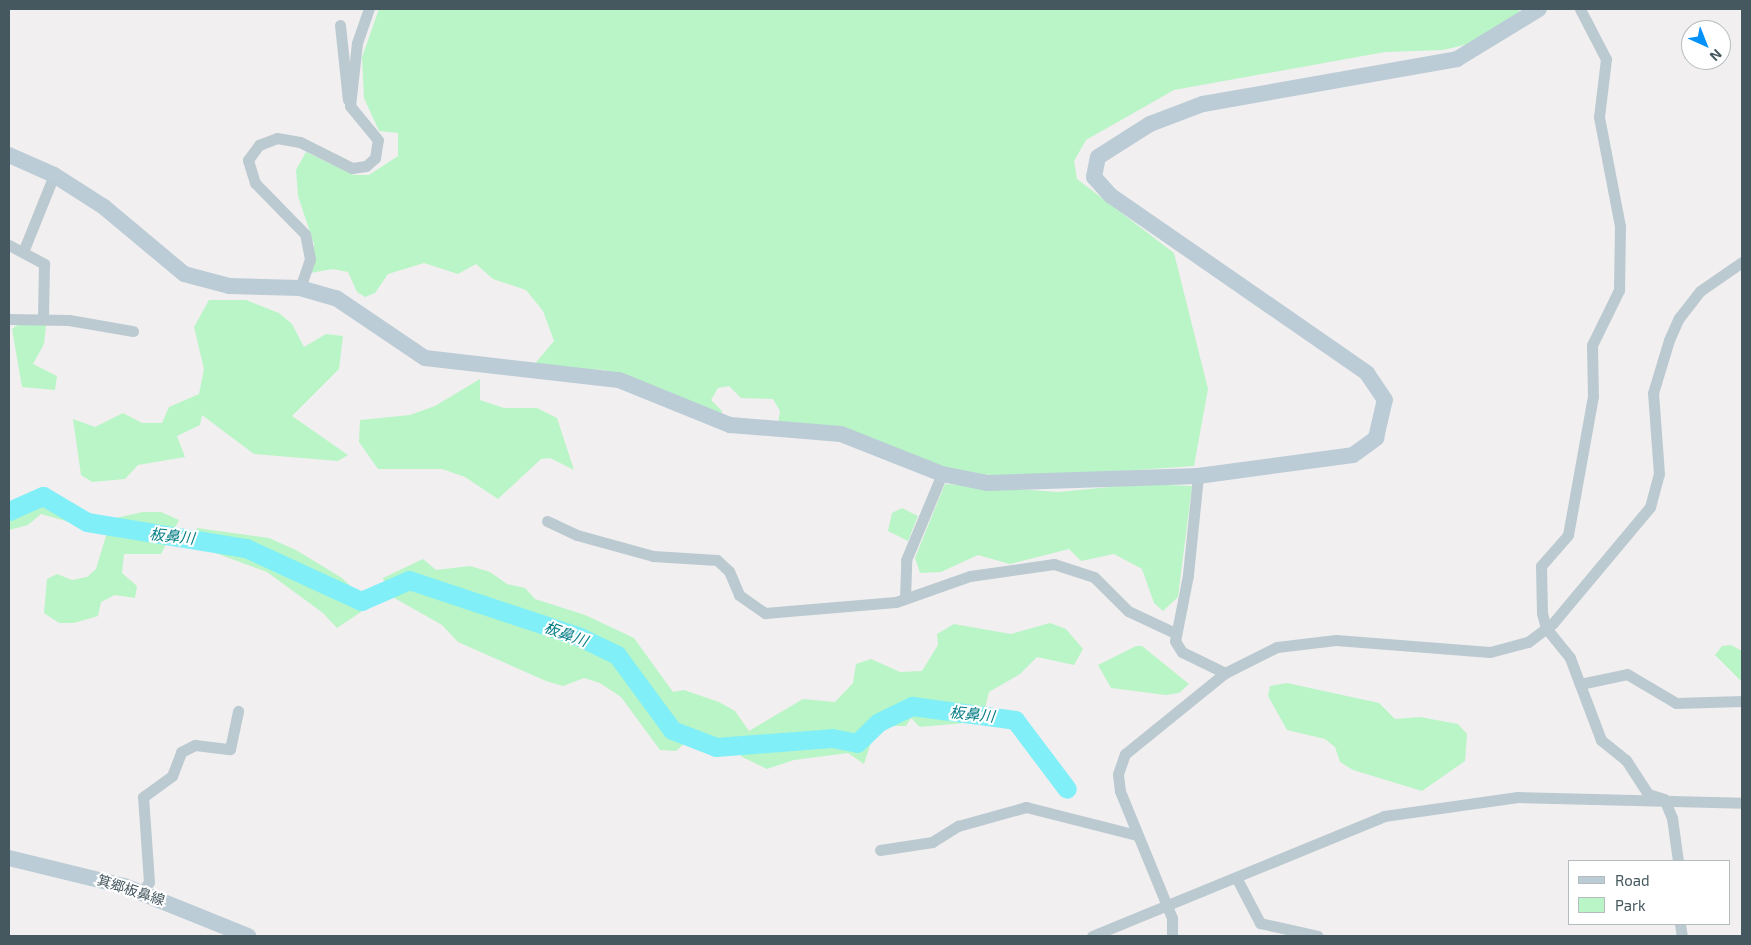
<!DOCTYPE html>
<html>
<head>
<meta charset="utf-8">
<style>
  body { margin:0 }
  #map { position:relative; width:1751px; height:945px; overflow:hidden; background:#f2eff0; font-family:"Exo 2","Noto Sans JP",sans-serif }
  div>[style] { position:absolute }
  .green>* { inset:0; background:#b9f5c7 }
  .river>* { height:19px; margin:-9.5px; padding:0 9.5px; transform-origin:9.5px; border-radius:9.5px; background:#81eff7 }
  .street>* { height:11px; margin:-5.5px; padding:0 5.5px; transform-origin:5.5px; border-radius:5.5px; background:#bbcad0 }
  .secondary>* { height:16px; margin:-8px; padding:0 8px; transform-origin:8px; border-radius:8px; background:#bbccd6 }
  span { translate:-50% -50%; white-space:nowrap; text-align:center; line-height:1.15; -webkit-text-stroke:4px #fff; paint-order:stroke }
  .street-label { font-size:14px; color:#45575f }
  .water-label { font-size:15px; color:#057e86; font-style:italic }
  .frame { position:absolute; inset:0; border:10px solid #45575f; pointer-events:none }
  .legend { position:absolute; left:1568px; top:860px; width:162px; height:65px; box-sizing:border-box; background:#fff; border:1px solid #b5bcbf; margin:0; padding:6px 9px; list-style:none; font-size:15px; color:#45575f }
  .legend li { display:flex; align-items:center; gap:10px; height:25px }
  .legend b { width:25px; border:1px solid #b5bcbf }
  .north { position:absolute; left:1681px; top:20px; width:50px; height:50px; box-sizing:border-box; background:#fff; border:1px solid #b5bcbf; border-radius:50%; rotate:136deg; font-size:14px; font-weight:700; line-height:20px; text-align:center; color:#45575f }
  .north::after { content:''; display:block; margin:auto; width:18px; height:22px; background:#0392f9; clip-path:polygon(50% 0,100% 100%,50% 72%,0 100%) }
</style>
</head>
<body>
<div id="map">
  <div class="green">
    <i style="clip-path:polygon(379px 9px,1519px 9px,1519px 14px,1473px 43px,1443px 50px,1385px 52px,1174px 90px,1086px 140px,1074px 161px,1077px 179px,1174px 253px,1208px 389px,1194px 466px,1021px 478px,954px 471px,778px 424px,780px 411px,773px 399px,741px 398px,729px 386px,718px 388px,711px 400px,722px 411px,722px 419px,605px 370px,533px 366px,554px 341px,543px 311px,526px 290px,493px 279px,476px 264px,458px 274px,424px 263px,388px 274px,375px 293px,365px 297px,357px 292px,348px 272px,333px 269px,310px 273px,314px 244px,298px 196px,296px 170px,306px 152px,354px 175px,369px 175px,398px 156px,398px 133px,379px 131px,364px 98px,362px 57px)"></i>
    <i style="clip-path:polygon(209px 300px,246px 300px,279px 313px,292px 324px,304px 347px,326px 334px,343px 336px,339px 369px,292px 416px,348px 455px,338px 461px,254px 454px,202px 415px,200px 425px,177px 436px,185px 457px,138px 465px,125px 479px,92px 482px,81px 475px,73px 419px,95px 427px,123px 413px,142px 423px,162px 423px,169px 407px,199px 394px,204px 369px,194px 327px)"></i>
    <i style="clip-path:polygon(19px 324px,46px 325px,44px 344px,33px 364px,57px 376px,55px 390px,22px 387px,12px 329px)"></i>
    <i style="clip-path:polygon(480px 379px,480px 400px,504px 408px,537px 408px,557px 418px,574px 470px,550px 458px,541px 459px,498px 499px,465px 477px,442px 469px,378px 469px,359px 442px,360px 420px,410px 415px,435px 406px)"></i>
    <i style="clip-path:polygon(945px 484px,1058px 492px,1141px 484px,1192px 486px,1178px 597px,1163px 611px,1154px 603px,1142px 569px,1114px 554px,1081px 561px,1069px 549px,1010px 564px,978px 555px,941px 572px,920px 573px,915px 558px)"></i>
    <i style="clip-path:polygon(39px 503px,54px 504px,96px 522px,93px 529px,41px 514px,28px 525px,9px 530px,9px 517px)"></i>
    <i style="clip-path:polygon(902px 508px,918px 516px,908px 541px,888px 531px,892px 513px)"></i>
    <i style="clip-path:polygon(143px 512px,161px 512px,179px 520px,161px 554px,124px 554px,122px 573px,137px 586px,135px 598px,115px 595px,101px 602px,98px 616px,74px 623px,59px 623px,44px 613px,47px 579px,57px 574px,72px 580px,87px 577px,96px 569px,111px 519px)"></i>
    <i style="clip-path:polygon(197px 528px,269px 538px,296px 550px,342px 578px,359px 594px,361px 612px,337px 628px,323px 613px,267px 572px,191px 544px)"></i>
    <i style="clip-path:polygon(423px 559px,436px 570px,470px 566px,490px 572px,507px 584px,525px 588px,535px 599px,585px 615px,634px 638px,673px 692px,684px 690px,719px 702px,735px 711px,749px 731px,803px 699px,835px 702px,853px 683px,856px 664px,871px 659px,900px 672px,922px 671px,938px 645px,937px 634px,954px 624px,1011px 634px,1050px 623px,1066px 629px,1083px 649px,1074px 665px,1037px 657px,1020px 674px,989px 692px,985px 708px,1014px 715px,1027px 741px,1012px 728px,975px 722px,920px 727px,911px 718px,906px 726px,893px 726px,873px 736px,864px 764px,848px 753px,794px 760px,767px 769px,742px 757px,734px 742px,694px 735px,676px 751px,660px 750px,621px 697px,600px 683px,584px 678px,563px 686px,546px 681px,458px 642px,442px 625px,389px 595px,383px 578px)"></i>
    <i style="clip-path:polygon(1731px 645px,1742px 651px,1742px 682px,1715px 655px,1722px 646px)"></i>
    <i style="clip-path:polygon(1136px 646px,1142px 646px,1189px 684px,1179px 693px,1166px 695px,1111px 688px,1098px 665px)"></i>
    <i style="clip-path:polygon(1287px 683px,1379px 703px,1395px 719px,1420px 717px,1458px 724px,1467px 734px,1465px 761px,1422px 791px,1353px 770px,1340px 762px,1335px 747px,1325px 739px,1287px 730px,1268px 696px,1270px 686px)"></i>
  </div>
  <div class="river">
    <i style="left:9px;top:511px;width:37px;rotate:-24deg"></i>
    <i style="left:43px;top:496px;width:51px;rotate:30.6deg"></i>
    <i style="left:87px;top:522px;width:161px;rotate:9.3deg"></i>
    <i style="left:246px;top:548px;width:127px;rotate:24.7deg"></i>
    <i style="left:361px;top:601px;width:52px;rotate:-23.6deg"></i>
    <i style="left:409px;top:580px;width:180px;rotate:18.4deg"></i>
    <i style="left:580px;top:637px;width:41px;rotate:25.9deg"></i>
    <i style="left:617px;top:655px;width:93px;rotate:53.7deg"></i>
    <i style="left:672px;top:730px;width:47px;rotate:21.1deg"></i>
    <i style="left:716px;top:747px;width:116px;rotate:-4.4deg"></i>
    <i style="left:832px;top:738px;width:25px;rotate:11deg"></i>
    <i style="left:857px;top:743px;width:30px;rotate:-44deg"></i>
    <i style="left:879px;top:722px;width:37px;rotate:-26deg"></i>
    <i style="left:912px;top:706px;width:104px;rotate:7.7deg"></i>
    <i style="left:1015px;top:720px;width:86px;rotate:53deg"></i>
  </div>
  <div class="street">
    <i style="left:1580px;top:9px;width:56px;rotate:62.5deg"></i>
    <i style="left:1606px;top:59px;width:58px;rotate:96.9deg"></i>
    <i style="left:1599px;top:117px;width:111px;rotate:79.1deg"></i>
    <i style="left:1620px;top:226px;width:64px;rotate:90.9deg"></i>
    <i style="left:1619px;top:290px;width:61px;rotate:116.1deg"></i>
    <i style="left:1592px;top:345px;width:51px;rotate:88.9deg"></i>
    <i style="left:1593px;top:396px;width:141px;rotate:100.2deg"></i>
    <i style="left:1568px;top:535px;width:41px;rotate:131.1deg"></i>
    <i style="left:1541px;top:566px;width:47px;rotate:88.8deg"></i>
    <i style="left:1542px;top:613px;width:16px;rotate:75deg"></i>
    <i style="left:1546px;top:628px;width:38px;rotate:51deg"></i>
    <i style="left:1570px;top:658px;width:88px;rotate:69.3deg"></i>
    <i style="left:1601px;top:740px;width:32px;rotate:39deg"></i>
    <i style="left:1626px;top:760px;width:40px;rotate:57.1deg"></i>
    <i style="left:1648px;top:794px;width:17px;rotate:17deg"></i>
    <i style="left:1664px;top:799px;width:21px;rotate:67deg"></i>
    <i style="left:1672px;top:818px;width:43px;rotate:82.1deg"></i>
    <i style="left:340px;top:25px;width:75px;rotate:83.9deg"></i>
    <i style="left:9px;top:245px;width:40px;rotate:28deg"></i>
    <i style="left:44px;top:264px;width:54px;rotate:91.1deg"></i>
    <i style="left:23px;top:252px;width:83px;rotate:-68.1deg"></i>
    <i style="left:300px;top:288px;width:31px;rotate:-71deg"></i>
    <i style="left:310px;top:259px;width:25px;rotate:-101deg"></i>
    <i style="left:305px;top:234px;width:71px;rotate:-134.4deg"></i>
    <i style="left:255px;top:183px;width:24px;rotate:-107deg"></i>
    <i style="left:248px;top:160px;width:19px;rotate:-54deg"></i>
    <i style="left:259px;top:145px;width:19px;rotate:-21deg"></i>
    <i style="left:277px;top:138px;width:23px;rotate:10deg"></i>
    <i style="left:300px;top:142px;width:58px;rotate:26.6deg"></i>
    <i style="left:352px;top:168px;width:14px;rotate:-8deg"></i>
    <i style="left:366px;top:166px;width:12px;rotate:-42deg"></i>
    <i style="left:375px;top:158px;width:18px;rotate:-81deg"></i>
    <i style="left:378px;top:140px;width:44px;rotate:-129.5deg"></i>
    <i style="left:350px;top:106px;width:63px;rotate:-83.7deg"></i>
    <i style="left:357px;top:43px;width:36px;rotate:-71deg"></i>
    <i style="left:9px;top:319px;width:60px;rotate:1deg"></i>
    <i style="left:69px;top:320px;width:65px;rotate:9.8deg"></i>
    <i style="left:1198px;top:476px;width:100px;rotate:95.8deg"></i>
    <i style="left:1188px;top:575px;width:67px;rotate:101.1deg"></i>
    <i style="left:1175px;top:641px;width:13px;rotate:58deg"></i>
    <i style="left:1182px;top:652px;width:48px;rotate:26deg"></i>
    <i style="left:547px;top:521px;width:33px;rotate:25deg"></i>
    <i style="left:577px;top:535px;width:79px;rotate:15.4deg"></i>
    <i style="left:653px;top:556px;width:64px;rotate:3.6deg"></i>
    <i style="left:717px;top:560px;width:16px;rotate:43deg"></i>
    <i style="left:729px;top:571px;width:26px;rotate:67deg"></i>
    <i style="left:739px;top:595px;width:32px;rotate:35deg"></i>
    <i style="left:765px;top:613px;width:131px;rotate:-4.8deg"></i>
    <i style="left:896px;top:602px;width:78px;rotate:-19.4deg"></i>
    <i style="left:970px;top:576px;width:85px;rotate:-8.1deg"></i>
    <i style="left:1054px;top:564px;width:42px;rotate:18deg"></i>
    <i style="left:1094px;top:577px;width:48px;rotate:45deg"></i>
    <i style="left:1128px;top:611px;width:52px;rotate:25.1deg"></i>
    <i style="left:905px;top:598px;width:38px;rotate:-88deg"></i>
    <i style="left:906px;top:560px;width:93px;rotate:-67.3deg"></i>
    <i style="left:1580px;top:684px;width:48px;rotate:-12deg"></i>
    <i style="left:1627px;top:674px;width:57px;rotate:30.6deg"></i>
    <i style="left:1676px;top:703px;width:66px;rotate:-1.7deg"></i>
    <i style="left:880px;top:850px;width:53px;rotate:-8.7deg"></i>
    <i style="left:932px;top:842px;width:31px;rotate:-32deg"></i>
    <i style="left:958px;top:826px;width:71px;rotate:-15.6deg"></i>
    <i style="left:1026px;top:807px;width:114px;rotate:14.2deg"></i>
    <i style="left:1237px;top:879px;width:50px;rotate:62.4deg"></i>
    <i style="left:1260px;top:923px;width:59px;rotate:12.6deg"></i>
    <i style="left:142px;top:893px;width:13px;rotate:-58deg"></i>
    <i style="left:149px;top:882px;width:85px;rotate:-94deg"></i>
    <i style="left:143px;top:797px;width:36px;rotate:-36deg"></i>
    <i style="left:172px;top:776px;width:26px;rotate:-69deg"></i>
    <i style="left:181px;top:752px;width:16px;rotate:-27deg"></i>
    <i style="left:195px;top:745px;width:35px;rotate:7deg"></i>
    <i style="left:230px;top:749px;width:39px;rotate:-78deg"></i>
    <i style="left:1680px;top:924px;width:12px;rotate:81deg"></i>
    <i style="left:1092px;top:936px;width:316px;rotate:-22.3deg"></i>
    <i style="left:1384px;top:816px;width:135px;rotate:-8.1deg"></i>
    <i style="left:1518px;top:797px;width:224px;rotate:1.5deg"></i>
    <i style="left:1172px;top:936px;width:18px;rotate:-90deg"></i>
    <i style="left:1172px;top:918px;width:137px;rotate:-112.3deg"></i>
    <i style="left:1120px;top:791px;width:17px;rotate:-97deg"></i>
    <i style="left:1118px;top:774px;width:21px;rotate:-71deg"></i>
    <i style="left:1125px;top:754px;width:129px;rotate:-39deg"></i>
    <i style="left:1225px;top:673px;width:58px;rotate:-26.6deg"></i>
    <i style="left:1277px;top:647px;width:59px;rotate:-6.8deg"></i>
    <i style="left:1336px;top:640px;width:154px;rotate:4.5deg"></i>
    <i style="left:1490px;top:652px;width:39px;rotate:-15deg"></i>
    <i style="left:1528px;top:642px;width:31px;rotate:-37deg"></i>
    <i style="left:1553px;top:623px;width:151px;rotate:-50.1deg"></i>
    <i style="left:1650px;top:507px;width:34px;rotate:-75deg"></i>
    <i style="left:1659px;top:474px;width:81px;rotate:-94.2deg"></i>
    <i style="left:1653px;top:393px;width:55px;rotate:-73.2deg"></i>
    <i style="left:1669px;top:340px;width:24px;rotate:-66deg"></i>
    <i style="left:1679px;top:318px;width:34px;rotate:-52deg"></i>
    <i style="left:1700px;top:291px;width:51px;rotate:-34.6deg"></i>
  </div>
  <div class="secondary">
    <i style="left:9px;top:155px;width:49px;rotate:24deg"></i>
    <i style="left:54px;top:175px;width:59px;rotate:32.6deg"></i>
    <i style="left:104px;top:207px;width:104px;rotate:39.9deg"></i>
    <i style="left:184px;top:274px;width:47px;rotate:14.9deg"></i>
    <i style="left:229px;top:286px;width:71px;rotate:1.6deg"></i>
    <i style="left:300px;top:288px;width:37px;rotate:16deg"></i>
    <i style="left:336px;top:298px;width:107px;rotate:34deg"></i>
    <i style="left:425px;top:358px;width:195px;rotate:6.5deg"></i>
    <i style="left:619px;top:380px;width:120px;rotate:22.1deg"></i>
    <i style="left:730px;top:425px;width:111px;rotate:4.6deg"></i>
    <i style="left:841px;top:434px;width:109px;rotate:21.6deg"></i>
    <i style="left:942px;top:474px;width:47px;rotate:11.1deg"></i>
    <i style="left:988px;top:483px;width:210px;rotate:-1.9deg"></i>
    <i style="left:1198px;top:476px;width:156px;rotate:-7.7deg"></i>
    <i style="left:1353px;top:455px;width:29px;rotate:-36deg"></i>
    <i style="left:1376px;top:438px;width:39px;rotate:-77deg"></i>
    <i style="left:1385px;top:400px;width:32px;rotate:-124deg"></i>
    <i style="left:1367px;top:373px;width:311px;rotate:-145.3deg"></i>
    <i style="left:1111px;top:196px;width:25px;rotate:-132deg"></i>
    <i style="left:1094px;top:177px;width:20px;rotate:-79deg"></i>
    <i style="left:1098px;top:157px;width:62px;rotate:-32.4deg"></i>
    <i style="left:1150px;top:124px;width:57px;rotate:-20.7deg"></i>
    <i style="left:1203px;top:104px;width:258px;rotate:-10deg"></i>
    <i style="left:1457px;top:59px;width:96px;rotate:-31.4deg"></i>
    <i style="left:9px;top:858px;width:118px;rotate:13.7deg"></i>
    <i style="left:124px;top:886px;width:134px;rotate:22deg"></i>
  </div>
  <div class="street-label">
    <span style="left:131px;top:890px;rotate:18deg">箕郷板鼻線</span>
  </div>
  <div class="water-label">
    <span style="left:172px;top:536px;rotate:6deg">板鼻川</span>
    <span style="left:566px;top:634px;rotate:20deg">板鼻川</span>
    <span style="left:972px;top:714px;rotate:6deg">板鼻川</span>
  </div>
  <div class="frame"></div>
  <ul class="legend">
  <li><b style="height:6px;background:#bbccd6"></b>Road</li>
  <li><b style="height:14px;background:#b9f5c7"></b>Park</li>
  </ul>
  <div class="north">N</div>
</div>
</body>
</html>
